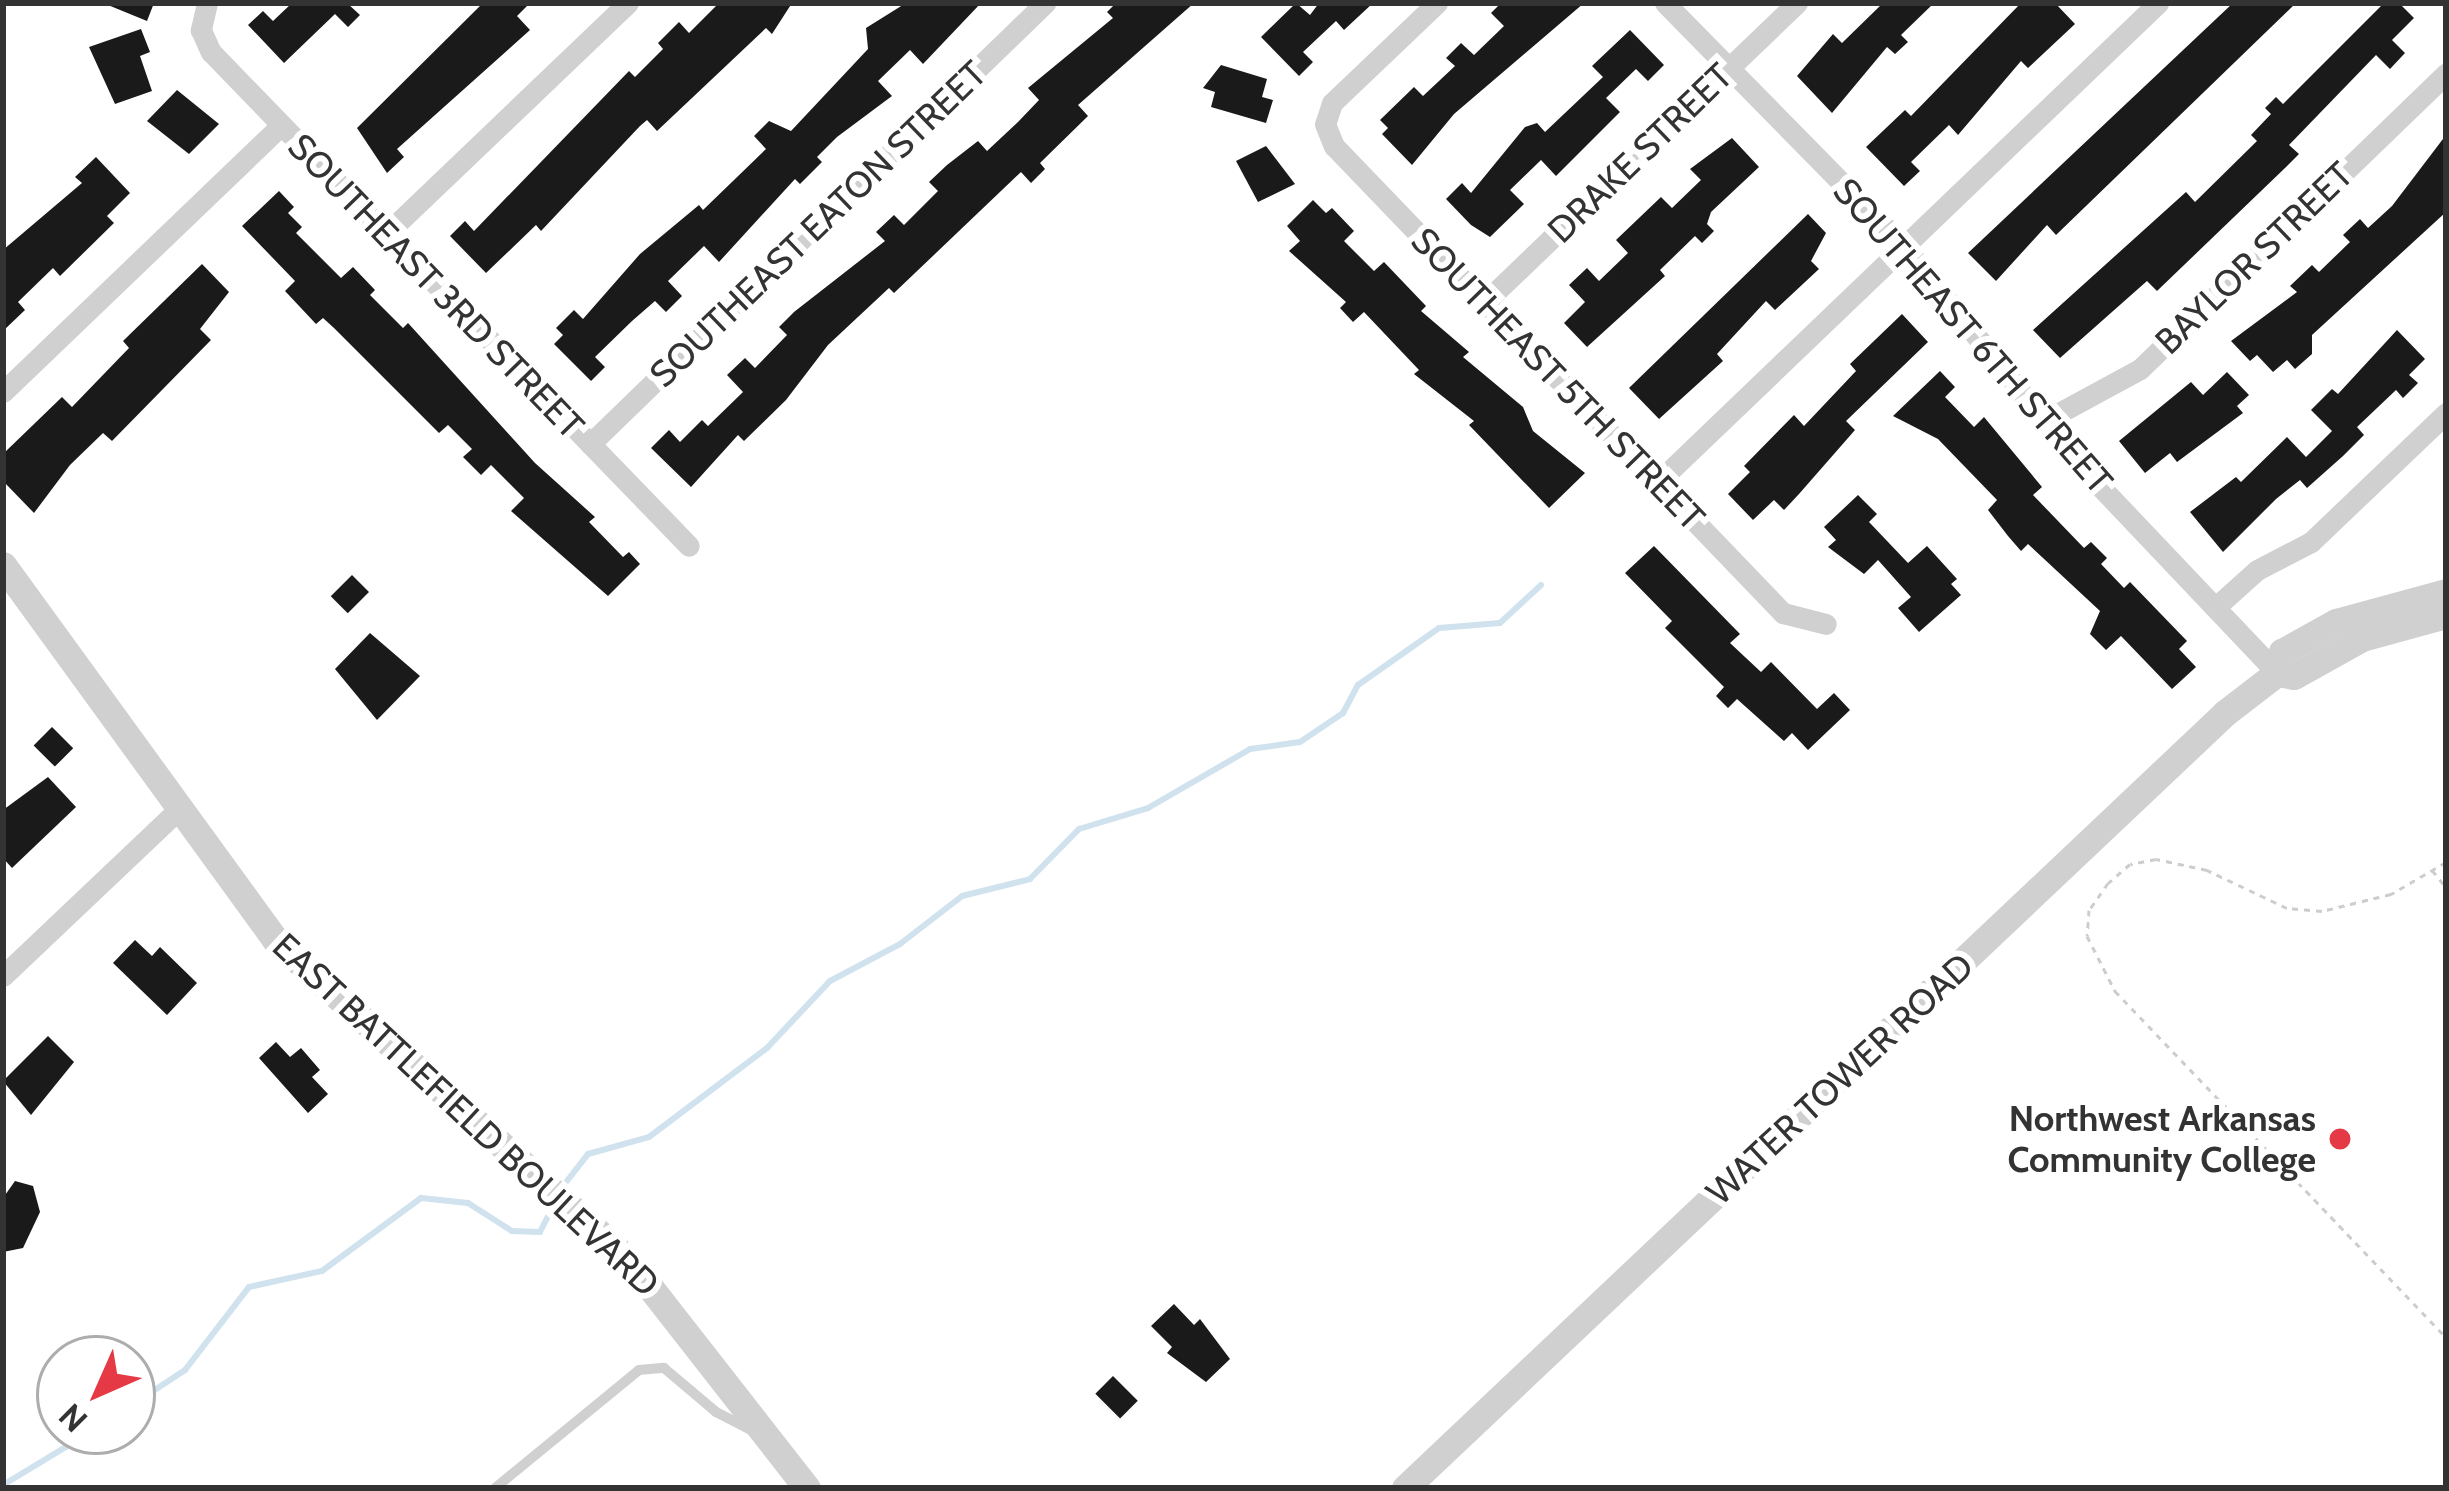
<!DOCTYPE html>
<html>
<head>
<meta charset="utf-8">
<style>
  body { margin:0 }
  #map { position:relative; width:2449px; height:1491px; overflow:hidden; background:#fff; font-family:Cabin,sans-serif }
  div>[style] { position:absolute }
  .stream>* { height:6px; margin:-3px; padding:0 3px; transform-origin:3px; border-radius:3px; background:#cfe2ee }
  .building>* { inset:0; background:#1a1a1a; transform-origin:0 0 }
  .path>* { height:3px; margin-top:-1.5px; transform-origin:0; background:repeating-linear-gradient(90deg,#cdcdcd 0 6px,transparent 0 12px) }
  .service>* { height:10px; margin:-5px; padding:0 5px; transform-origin:5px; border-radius:5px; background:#d0d0d0 }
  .minor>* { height:21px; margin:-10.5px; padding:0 10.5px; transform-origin:10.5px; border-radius:10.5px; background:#d0d0d0 }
  .tertiary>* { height:27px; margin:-13.5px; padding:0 13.5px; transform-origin:13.5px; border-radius:13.5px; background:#d0d0d0 }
  .dots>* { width:33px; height:33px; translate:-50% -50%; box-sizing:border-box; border:6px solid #fff; border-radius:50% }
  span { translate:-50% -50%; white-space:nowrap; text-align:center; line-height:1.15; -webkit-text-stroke:12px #fff; paint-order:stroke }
  .street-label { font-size:36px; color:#333 }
  .poi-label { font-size:36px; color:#333; font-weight:700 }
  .right { translate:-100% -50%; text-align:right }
  .frame { position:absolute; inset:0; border:6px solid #333; pointer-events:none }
  .north { position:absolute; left:36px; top:1335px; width:120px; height:120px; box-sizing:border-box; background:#fff; border:3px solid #adadad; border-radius:50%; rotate:225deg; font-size:33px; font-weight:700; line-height:48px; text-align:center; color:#333 }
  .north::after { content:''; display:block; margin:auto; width:42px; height:54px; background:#e63946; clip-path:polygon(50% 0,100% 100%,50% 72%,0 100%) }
</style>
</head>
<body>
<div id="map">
  <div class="stream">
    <i style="left:567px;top:1181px;width:34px;rotate:-52deg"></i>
    <i style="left:588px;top:1154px;width:63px;rotate:-15.6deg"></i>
    <i style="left:649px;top:1137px;width:148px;rotate:-37deg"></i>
    <i style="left:767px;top:1048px;width:92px;rotate:-46.8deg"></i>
    <i style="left:830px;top:981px;width:79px;rotate:-27.9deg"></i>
    <i style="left:900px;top:944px;width:78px;rotate:-37.7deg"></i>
    <i style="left:962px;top:896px;width:70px;rotate:-14deg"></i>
    <i style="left:1030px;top:879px;width:70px;rotate:-45.6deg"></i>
    <i style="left:1079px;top:829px;width:72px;rotate:-16.9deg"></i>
    <i style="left:1148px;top:808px;width:118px;rotate:-30deg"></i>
    <i style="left:1250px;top:749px;width:50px;rotate:-8deg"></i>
    <i style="left:1300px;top:742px;width:52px;rotate:-34deg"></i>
    <i style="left:1343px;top:713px;width:32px;rotate:-62deg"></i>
    <i style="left:1358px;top:685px;width:99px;rotate:-35.1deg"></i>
    <i style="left:1439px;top:628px;width:61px;rotate:-4.7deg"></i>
    <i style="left:1500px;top:623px;width:56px;rotate:-42.8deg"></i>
    <i style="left:132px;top:1405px;width:64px;rotate:-33.4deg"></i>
    <i style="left:185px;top:1370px;width:105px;rotate:-52.4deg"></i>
    <i style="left:249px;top:1287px;width:75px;rotate:-12.4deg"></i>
    <i style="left:322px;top:1271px;width:123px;rotate:-36.4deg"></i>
    <i style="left:421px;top:1198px;width:47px;rotate:6.1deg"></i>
    <i style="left:468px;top:1203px;width:52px;rotate:32.5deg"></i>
    <i style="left:512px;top:1231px;width:28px;rotate:2deg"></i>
    <i style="left:540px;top:1232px;width:22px;rotate:-63deg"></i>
    <i style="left:3px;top:1485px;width:104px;rotate:-31.2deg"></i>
  </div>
  <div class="building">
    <i style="clip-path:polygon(103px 3px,154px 3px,147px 21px)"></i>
    <i style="clip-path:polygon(292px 3px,347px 3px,360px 15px,348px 27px,335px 14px,284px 63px,248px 25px,263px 11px,273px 21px)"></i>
    <i style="clip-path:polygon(483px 3px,530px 3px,517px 16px,530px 30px,397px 149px,404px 157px,387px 173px,357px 128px)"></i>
    <i style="clip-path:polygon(719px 3px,792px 3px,772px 34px,766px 28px,657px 131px,647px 120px,640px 126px,541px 231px,536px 225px,486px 273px,450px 236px,465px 221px,474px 231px,629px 71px,635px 77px,663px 49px,658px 43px,679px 22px,689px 33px)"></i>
    <i style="clip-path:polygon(906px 3px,981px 3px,923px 64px,910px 50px,878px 81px,892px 96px,837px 137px,817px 157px,822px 162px,800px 184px,795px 179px,719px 262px,704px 246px,668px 281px,682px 296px,666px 312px,655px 301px,632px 321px,595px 357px,605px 367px,591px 381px,554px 344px,563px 335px,556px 328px,574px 310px,583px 319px,640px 254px,699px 205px,703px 210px,766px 149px,754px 136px,769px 121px,791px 131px,868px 49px,866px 28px)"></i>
    <i style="clip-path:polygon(1116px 3px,1194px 3px,1078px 105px,1088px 116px,1040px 163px,1045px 169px,1031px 183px,1021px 172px,894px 293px,889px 288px,828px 345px,786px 400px,744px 441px,738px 435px,691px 487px,651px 448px,669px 430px,680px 442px,702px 420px,708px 426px,743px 392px,727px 375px,745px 358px,755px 368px,787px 335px,779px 327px,794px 312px,885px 241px,876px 232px,894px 215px,904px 225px,938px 191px,929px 182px,947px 165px,978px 141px,987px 151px,1018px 122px,1039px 100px,1028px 88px,1113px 18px,1107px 12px)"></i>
    <i style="clip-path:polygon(1296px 3px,1310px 15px,1319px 3px,1373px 3px,1344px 30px,1336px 21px,1303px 52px,1313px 62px,1299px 76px,1261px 37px)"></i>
    <i style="clip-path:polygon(1501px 3px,1584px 3px,1454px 114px,1412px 165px,1382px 134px,1388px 128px,1380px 120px,1414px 87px,1423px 96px,1455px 66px,1446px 58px,1461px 43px,1474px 55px,1504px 26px,1491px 13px)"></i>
    <i style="clip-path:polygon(1883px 3px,1934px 3px,1901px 35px,1908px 42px,1895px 54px,1887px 47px,1832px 113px,1797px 76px,1833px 34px,1842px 43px)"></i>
    <i style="clip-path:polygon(2021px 3px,2055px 3px,2075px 24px,2028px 68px,2021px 61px,1958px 135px,1949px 125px,1911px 162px,1920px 171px,1904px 186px,1866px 147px,1905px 110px,1911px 116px)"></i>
    <i style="clip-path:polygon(2233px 3px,2296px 3px,2056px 235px,2047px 225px,1996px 281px,1968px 253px)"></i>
    <i style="clip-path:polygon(2384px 3px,2399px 3px,2414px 18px,2392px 40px,2405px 53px,2390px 69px,2376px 55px,2289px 145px,2299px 154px,2285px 168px,2157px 291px,2147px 281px,2060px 358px,2033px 330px,2186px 192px,2195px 202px,2257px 141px,2251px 135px,2271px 114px,2265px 108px,2276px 97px,2283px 104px)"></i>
    <i style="clip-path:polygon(141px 29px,150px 52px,140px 56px,152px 91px,115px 104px,89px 47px)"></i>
    <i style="clip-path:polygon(1630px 30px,1664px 65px,1648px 81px,1636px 69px,1606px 98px,1620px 112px,1556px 176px,1541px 160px,1510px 190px,1524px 204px,1490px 237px,1471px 225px,1446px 199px,1462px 183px,1471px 193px,1525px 127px,1537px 123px,1545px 132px,1603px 77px,1592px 66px)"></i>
    <i style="clip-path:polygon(1221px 65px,1267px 79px,1262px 97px,1273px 100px,1266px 123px,1211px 107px,1215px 92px,1203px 88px)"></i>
    <i style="clip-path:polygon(177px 90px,219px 124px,189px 154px,147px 121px)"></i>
    <i style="clip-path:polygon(2446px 135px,2446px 212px,2312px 335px,2312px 354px,2295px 369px,2287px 360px,2273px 372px,2257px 355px,2250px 361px,2231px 341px,2297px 292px,2290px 286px,2312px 265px,2319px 272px,2350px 242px,2343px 235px,2360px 219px,2368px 228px,2392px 206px)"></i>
    <i style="clip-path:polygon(1732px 138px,1759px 167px,1711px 212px,1707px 224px,1714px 231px,1702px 243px,1695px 236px,1660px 270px,1665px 276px,1587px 347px,1564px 323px,1585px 302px,1569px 285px,1587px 268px,1599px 281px,1628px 253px,1616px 240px,1661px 197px,1672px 208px,1701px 180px,1690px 169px)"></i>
    <i style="clip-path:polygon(1266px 146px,1295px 184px,1258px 202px,1236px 161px)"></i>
    <i style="clip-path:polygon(96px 157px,130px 193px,107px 216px,114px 223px,60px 276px,53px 268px,18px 302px,25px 310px,3px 331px,3px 250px,82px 183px,75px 177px)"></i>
    <i style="clip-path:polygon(279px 191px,294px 207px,288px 213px,302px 227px,296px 233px,341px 278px,353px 267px,375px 290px,370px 295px,403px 328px,408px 323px,535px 463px,595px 517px,589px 522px,623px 557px,629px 552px,640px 564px,608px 596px,511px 511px,524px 498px,491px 465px,481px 475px,463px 457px,472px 449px,448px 425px,439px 433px,334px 328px,323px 318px,316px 324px,285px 291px,295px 281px,242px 226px)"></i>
    <i style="clip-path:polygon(1313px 200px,1326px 213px,1332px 208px,1354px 231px,1344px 241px,1374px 271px,1384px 262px,1426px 306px,1421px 311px,1469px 352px,1463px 357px,1523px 407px,1533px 431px,1585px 473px,1549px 508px,1469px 425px,1474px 421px,1414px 374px,1419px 370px,1364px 312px,1353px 322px,1340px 308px,1346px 302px,1289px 251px,1300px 241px,1287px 226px)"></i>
    <i style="clip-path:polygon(1808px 214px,1826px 233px,1811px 261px,1819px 269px,1775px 310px,1766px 301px,1717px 354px,1723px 361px,1659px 419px,1629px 388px)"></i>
    <i style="clip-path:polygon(202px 264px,229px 292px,200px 329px,211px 340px,112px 441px,103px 433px,70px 465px,34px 513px,3px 481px,3px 454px,62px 397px,72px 407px,129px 348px,123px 341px)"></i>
    <i style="clip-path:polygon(1902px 314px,1928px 342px,1846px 421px,1855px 430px,1799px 494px,1784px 510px,1774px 500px,1753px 520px,1728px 494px,1750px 472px,1744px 466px,1794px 415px,1804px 426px,1856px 371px,1850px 364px)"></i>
    <i style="clip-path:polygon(2397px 330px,2425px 359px,2409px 375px,2418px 383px,2403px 398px,2396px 390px,2357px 427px,2364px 435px,2343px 456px,2307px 488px,2300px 480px,2276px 499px,2223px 552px,2190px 512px,2236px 477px,2241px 482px,2287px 437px,2306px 457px,2332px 431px,2311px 410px,2332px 389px,2338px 394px)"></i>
    <i style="clip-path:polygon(1940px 371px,1955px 387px,1945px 397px,1974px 427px,1984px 417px,2042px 487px,2033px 495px,2084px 548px,2091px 542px,2107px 558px,2101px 564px,2124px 588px,2130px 582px,2187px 641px,2179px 649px,2196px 667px,2172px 689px,2121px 636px,2106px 650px,2090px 634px,2100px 611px,2028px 544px,2021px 551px,2008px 536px,1988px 510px,1997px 500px,1938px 439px,1893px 416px)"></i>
    <i style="clip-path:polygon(2227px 372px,2249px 395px,2237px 406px,2243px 413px,2177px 462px,2170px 453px,2145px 473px,2119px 441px,2191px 382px,2203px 395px)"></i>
    <i style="clip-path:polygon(1858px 495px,1877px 514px,1869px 522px,1908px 563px,1927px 546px,1957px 579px,1951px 584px,1961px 595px,1919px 632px,1898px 608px,1911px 597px,1878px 560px,1864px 574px,1828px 547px,1836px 540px,1824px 527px)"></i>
    <i style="clip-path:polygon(1654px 546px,1740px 634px,1730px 643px,1761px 672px,1771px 662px,1817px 709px,1834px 693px,1850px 710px,1808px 750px,1792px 733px,1784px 741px,1737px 699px,1728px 708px,1716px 696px,1724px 687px,1665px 628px,1672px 621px,1625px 573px)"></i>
    <i style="left:352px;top:575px;width:24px;height:30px;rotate:45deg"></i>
    <i style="clip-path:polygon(370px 633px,420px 676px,377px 720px,335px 669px)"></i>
    <i style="left:52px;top:727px;width:30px;height:26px;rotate:45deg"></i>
    <i style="clip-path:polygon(48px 777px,76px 807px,12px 868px,3px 858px,3px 810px)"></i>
    <i style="clip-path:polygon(135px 940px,152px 956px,160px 947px,197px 983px,167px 1015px,113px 963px)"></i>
    <i style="clip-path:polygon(48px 1036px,74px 1062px,31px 1115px,3px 1081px)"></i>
    <i style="clip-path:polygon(276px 1042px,290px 1057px,301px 1048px,320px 1070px,312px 1077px,328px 1094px,308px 1113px,259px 1058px)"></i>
    <i style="clip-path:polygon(15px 1181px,33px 1186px,40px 1212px,23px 1248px,3px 1252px,3px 1198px)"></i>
    <i style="clip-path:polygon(1174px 1304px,1194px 1325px,1200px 1319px,1230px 1359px,1206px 1382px,1167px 1353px,1172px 1347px,1151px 1326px)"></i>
    <i style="left:1113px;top:1376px;width:35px;height:25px;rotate:45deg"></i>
  </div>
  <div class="path">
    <i style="left:2446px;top:862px;width:64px;rotate:149.8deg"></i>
    <i style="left:2391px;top:894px;width:71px;rotate:166.2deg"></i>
    <i style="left:2322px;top:911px;width:35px;rotate:-175deg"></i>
    <i style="left:2287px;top:908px;width:89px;rotate:-154.6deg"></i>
    <i style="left:2207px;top:870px;width:52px;rotate:-167.8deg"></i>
    <i style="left:2156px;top:859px;width:26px;rotate:169deg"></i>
    <i style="left:2130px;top:864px;width:29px;rotate:139deg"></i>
    <i style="left:2108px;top:883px;width:33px;rotate:125deg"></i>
    <i style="left:2089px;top:910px;width:26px;rotate:94deg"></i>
    <i style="left:2087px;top:936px;width:62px;rotate:63deg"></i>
    <i style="left:2115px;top:991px;width:479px;rotate:46.3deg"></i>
    <i style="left:2432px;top:870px;width:22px;rotate:51deg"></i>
  </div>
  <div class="service">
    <i style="left:495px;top:1488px;width:186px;rotate:-39.3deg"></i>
    <i style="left:639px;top:1370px;width:25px;rotate:-5deg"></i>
    <i style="left:664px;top:1368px;width:68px;rotate:40.2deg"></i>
    <i style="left:716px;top:1412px;width:46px;rotate:27.1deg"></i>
  </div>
  <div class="minor">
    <i style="left:207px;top:3px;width:28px;rotate:103deg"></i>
    <i style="left:201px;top:30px;width:24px;rotate:66deg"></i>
    <i style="left:211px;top:52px;width:687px;rotate:45.94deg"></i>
    <i style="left:1437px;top:3px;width:145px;rotate:136.4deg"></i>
    <i style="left:1332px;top:103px;width:22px;rotate:108deg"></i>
    <i style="left:1325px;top:124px;width:24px;rotate:68deg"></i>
    <i style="left:1334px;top:146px;width:648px;rotate:46.13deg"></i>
    <i style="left:1783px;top:613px;width:44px;rotate:14.3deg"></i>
    <i style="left:1665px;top:3px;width:344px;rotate:45.5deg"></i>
    <i style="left:1906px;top:248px;width:271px;rotate:51.4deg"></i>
    <i style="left:2075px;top:460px;width:294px;rotate:46.5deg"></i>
    <i style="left:386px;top:234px;width:335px;rotate:-43.7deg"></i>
    <i style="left:1484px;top:303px;width:434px;rotate:-43.8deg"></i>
    <i style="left:3px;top:392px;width:385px;rotate:-43.8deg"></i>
    <i style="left:2046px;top:420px;width:107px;rotate:-28.5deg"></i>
    <i style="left:2140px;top:369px;width:426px;rotate:-44deg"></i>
    <i style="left:590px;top:444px;width:634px;rotate:-44.1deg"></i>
    <i style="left:1657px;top:483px;width:694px;rotate:-43.77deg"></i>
    <i style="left:2218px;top:605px;width:52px;rotate:-41.9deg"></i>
    <i style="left:2257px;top:570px;width:61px;rotate:-27.4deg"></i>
    <i style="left:2311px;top:542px;width:187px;rotate:-43.7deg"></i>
    <i style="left:3px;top:976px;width:241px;rotate:-43.5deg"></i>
  </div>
  <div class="tertiary">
    <i style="left:3px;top:565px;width:465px;rotate:54deg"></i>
    <i style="left:276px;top:941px;width:474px;rotate:42.1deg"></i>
    <i style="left:628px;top:1259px;width:291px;rotate:52deg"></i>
    <i style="left:2277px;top:673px;width:17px;rotate:10deg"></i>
    <i style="left:2294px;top:676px;width:78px;rotate:-29.2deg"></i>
    <i style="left:2362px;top:638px;width:87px;rotate:-15.3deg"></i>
    <i style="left:1405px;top:1488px;width:1128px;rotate:-43.38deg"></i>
    <i style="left:2225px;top:713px;width:66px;rotate:-37.6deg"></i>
    <i style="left:2277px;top:673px;width:22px;rotate:-77deg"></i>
    <i style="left:2282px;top:652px;width:62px;rotate:-29.1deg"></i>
    <i style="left:2336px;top:622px;width:114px;rotate:-15.3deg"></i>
  </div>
  <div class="dots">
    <i style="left:2340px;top:1139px;background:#e63946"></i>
  </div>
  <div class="street-label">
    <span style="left:1640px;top:153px;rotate:-44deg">DRAKE STREET</span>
    <span style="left:818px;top:224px;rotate:-44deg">SOUTHEAST EATON STREET</span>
    <span style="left:2254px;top:258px;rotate:-44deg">BAYLOR STREET</span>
    <span style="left:436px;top:286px;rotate:46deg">SOUTHEAST 3RD STREET</span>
    <span style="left:1973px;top:336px;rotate:49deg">SOUTHEAST 6TH STREET</span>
    <span style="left:1558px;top:379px;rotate:46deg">SOUTHEAST 5TH STREET</span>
    <span style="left:1840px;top:1079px;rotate:-43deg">WATER TOWER ROAD</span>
    <span style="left:466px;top:1115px;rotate:43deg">EAST BATTLEFIELD BOULEVARD</span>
  </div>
  <div class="poi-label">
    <span class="right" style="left:2316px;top:1139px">Northwest Arkansas<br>Community College</span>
  </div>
  <div class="frame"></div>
  <div class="north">N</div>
</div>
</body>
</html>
